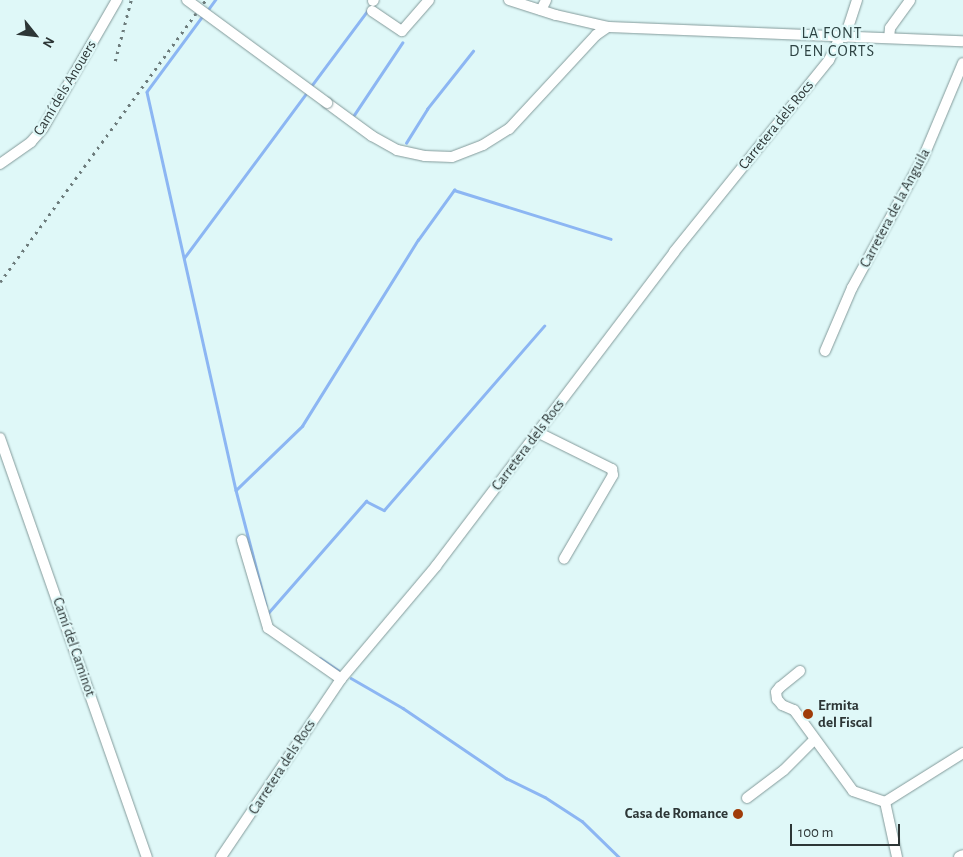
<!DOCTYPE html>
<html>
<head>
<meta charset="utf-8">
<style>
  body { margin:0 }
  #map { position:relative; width:963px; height:857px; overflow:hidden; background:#dff8f8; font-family:"Alegreya Sans",sans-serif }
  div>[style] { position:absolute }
  .stream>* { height:2.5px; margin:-1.25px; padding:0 1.25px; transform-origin:1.25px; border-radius:1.25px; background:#8cb6f3 }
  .roads { filter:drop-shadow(0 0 1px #839a9a) drop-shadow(0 0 1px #839a9a) }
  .minor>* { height:10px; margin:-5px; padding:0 5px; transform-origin:5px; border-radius:5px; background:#fff }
  .rail>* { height:2.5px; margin-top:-1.25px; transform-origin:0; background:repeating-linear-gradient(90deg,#6d7c7c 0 2.5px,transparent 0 7.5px) }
  .bridges { filter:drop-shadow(0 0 1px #839a9a) drop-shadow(0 0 1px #839a9a) }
  .minor-bridge>* { height:10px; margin:-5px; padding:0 5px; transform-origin:5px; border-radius:5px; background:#fff }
  .dots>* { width:14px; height:14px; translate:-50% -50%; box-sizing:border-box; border:2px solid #dff8f8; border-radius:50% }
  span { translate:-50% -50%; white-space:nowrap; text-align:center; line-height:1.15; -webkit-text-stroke:4.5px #dff8f8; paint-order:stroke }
  .street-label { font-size:15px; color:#2d3636 }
  .poi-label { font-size:15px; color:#2d3636; font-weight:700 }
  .left { translate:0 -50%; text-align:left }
  .right { translate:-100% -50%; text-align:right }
  .neighbourhood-label { font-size:16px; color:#2e4343; letter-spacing:1px }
  .north { position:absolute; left:10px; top:10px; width:50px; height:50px; -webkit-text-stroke:4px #dff8f8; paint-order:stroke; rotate:119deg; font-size:14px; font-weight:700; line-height:20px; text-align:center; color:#2d3636 }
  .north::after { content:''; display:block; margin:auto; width:18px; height:22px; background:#2d3636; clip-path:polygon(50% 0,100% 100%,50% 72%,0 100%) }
  .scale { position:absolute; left:790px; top:824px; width:110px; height:22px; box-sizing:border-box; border:2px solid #2d3636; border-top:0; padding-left:6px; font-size:15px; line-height:18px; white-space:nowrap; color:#2d3636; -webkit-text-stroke:4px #dff8f8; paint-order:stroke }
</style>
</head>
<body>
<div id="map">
  <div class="stream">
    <i style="left:207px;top:11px;width:14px;rotate:-54deg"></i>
    <i style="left:203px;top:16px;width:94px;rotate:126.4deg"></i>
    <i style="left:147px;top:92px;width:408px;rotate:77.4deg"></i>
    <i style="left:236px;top:490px;width:119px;rotate:75.4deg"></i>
    <i style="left:312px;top:85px;width:94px;rotate:-53.3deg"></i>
    <i style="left:354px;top:115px;width:87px;rotate:-56.3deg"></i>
    <i style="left:406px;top:143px;width:40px;rotate:-58deg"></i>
    <i style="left:427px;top:109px;width:74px;rotate:-51.6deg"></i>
    <i style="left:184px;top:258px;width:204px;rotate:-53.4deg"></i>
    <i style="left:236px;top:490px;width:92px;rotate:-44.1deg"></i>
    <i style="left:302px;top:426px;width:219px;rotate:-58.1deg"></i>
    <i style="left:418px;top:240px;width:62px;rotate:-54.2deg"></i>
    <i style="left:454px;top:190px;width:164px;rotate:17.3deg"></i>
    <i style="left:268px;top:613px;width:149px;rotate:-48.8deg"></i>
    <i style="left:366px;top:501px;width:20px;rotate:27deg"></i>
    <i style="left:384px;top:510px;width:244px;rotate:-49deg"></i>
    <i style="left:320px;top:658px;width:22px;rotate:34deg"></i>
    <i style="left:351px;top:678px;width:60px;rotate:30deg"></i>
    <i style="left:403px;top:708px;width:125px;rotate:34.2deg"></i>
    <i style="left:506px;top:778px;width:43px;rotate:26deg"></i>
    <i style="left:545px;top:797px;width:44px;rotate:33deg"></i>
    <i style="left:582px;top:821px;width:52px;rotate:44.2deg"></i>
  </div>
  <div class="roads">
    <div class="minor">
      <i style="left:509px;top:0;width:49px;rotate:17.7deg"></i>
      <i style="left:556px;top:15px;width:53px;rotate:13deg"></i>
      <i style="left:373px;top:1px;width:1px;rotate:-45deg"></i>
      <i style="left:541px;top:10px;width:11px;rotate:-63deg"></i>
      <i style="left:372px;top:11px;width:36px;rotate:34deg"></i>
      <i style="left:402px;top:31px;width:41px;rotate:-48.9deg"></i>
      <i style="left:845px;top:37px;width:39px;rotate:-72deg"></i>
      <i style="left:889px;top:38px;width:10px;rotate:-84deg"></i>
      <i style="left:890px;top:28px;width:34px;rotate:-54deg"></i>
      <i style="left:327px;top:103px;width:56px;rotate:36.3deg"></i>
      <i style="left:372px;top:136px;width:29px;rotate:29deg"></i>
      <i style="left:397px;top:150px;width:29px;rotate:12deg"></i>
      <i style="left:425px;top:156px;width:27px;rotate:2deg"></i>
      <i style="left:452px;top:157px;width:33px;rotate:-21deg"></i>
      <i style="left:483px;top:145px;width:31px;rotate:-32deg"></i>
      <i style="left:509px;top:129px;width:128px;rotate:-47.2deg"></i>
      <i style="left:596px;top:35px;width:14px;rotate:-34deg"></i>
      <i style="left:608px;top:27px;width:355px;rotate:2.3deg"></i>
      <i style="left:0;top:164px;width:38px;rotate:-35deg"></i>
      <i style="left:31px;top:142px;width:18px;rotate:-49deg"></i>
      <i style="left:43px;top:128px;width:148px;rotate:-60deg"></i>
      <i style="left:825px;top:351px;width:69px;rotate:-66.8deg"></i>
      <i style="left:852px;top:288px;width:148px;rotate:-61.4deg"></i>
      <i style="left:923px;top:158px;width:103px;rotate:-67.2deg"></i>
      <i style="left:537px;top:432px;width:84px;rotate:26.3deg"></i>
      <i style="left:612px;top:469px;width:6px;rotate:81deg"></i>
      <i style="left:613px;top:475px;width:97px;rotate:120.3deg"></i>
      <i style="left:0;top:438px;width:444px;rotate:70.7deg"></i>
      <i style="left:242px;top:540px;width:92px;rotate:73.5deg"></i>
      <i style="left:268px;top:628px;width:89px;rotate:34.9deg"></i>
      <i style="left:800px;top:671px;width:26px;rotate:141deg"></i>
      <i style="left:780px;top:687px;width:6px;rotate:129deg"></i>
      <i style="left:776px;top:692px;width:7px;rotate:82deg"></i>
      <i style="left:777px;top:699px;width:8px;rotate:50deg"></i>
      <i style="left:782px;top:705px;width:13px;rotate:23deg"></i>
      <i style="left:794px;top:710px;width:100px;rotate:53.9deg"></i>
      <i style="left:853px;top:791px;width:34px;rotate:19deg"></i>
      <i style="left:747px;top:798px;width:46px;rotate:-37.1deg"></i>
      <i style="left:784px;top:770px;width:42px;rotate:-45deg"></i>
      <i style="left:221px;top:857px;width:215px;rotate:-56deg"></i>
      <i style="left:341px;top:679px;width:148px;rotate:-49.9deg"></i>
      <i style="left:436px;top:566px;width:394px;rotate:-52.8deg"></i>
      <i style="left:674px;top:252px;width:247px;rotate:-51.1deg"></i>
      <i style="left:829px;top:60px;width:25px;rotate:-64deg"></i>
      <i style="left:897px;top:857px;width:56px;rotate:-102.3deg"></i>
      <i style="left:885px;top:802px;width:92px;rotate:-32.1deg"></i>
      <i style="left:959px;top:857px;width:4px;rotate:-27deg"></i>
    </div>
  </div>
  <div class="rail">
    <i style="left:115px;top:61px;width:63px;rotate:-75.3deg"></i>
    <i style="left:0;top:282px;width:349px;rotate:-53.9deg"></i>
  </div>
  <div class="bridges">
    <div class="minor-bridge">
      <i style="left:187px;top:0;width:174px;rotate:36.3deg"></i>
    </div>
  </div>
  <div class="dots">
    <i style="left:808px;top:714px;background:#a03c0a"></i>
    <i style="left:738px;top:814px;background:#a03c0a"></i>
  </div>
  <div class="street-label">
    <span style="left:65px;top:88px;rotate:-59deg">Camí dels Anouers</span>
    <span style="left:776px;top:125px;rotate:-51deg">Carretera dels Rocs</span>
    <span style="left:895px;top:208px;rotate:-62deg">Carretera de la Anguila</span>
    <span style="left:528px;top:445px;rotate:-53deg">Carretera dels Rocs</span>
    <span style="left:74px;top:647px;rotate:71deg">Camí del Caminot</span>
    <span style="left:282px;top:767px;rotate:-57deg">Carretera dels Rocs</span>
  </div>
  <div class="poi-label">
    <span class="left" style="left:818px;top:714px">Ermita<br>del Fiscal</span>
    <span class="right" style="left:728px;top:814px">Casa de Romance</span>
  </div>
  <div class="neighbourhood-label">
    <span style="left:832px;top:42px">LA FONT<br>D'EN CORTS</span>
  </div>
  <div class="north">N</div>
  <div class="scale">100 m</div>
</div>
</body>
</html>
